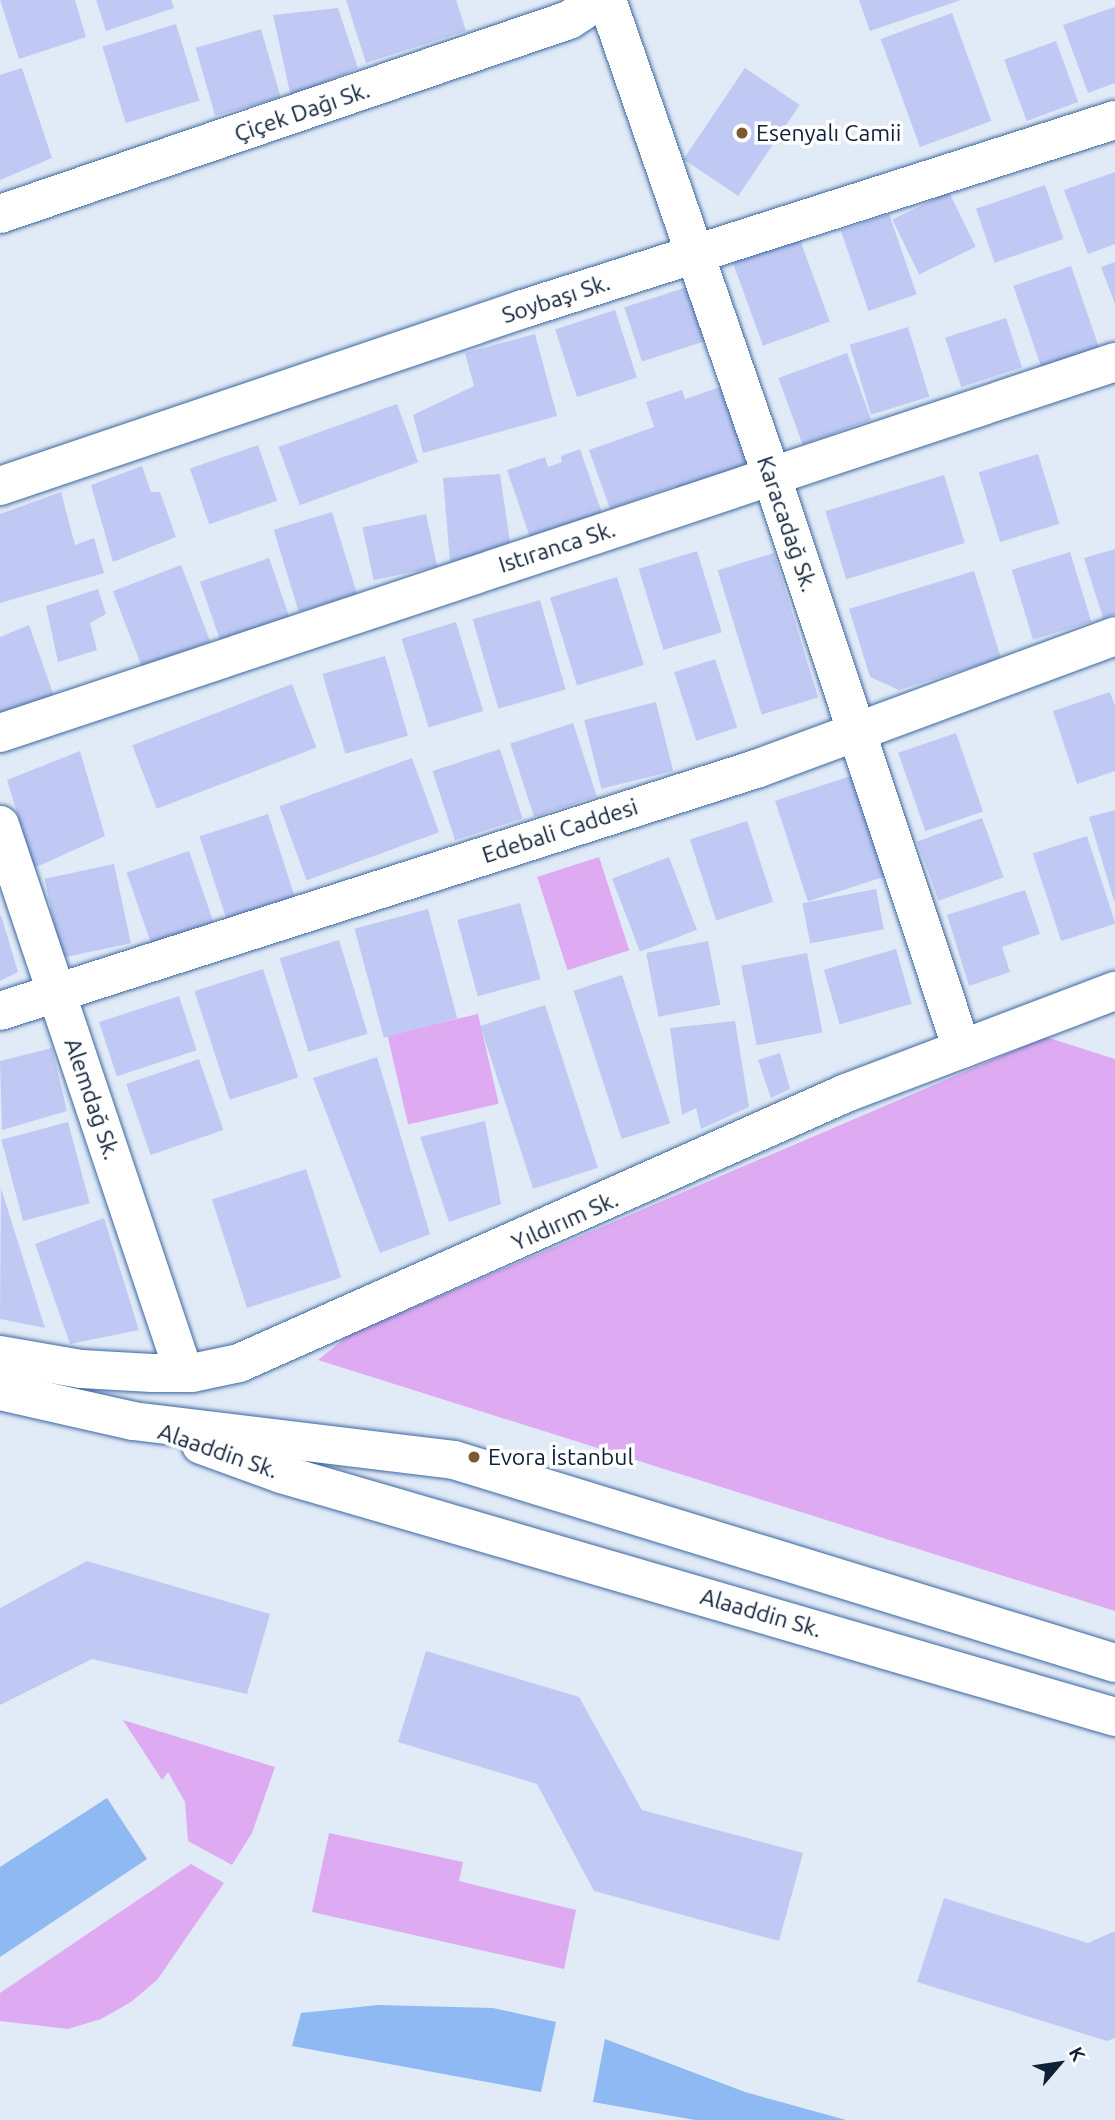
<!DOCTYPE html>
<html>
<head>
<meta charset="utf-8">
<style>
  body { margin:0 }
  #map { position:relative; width:1115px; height:2120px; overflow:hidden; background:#e1eaf7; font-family:Ubuntu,sans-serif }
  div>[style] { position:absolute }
  .green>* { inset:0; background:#deabf2; transform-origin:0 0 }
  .water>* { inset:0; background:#8eb9f2 }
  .building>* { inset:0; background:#c0c9f4; transform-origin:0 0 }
  .roads { filter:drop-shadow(0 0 2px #3d68a0) drop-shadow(0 0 2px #3d68a0) }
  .street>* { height:38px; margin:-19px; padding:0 19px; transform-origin:19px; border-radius:19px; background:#fff }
  .secondary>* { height:38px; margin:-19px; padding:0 19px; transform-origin:19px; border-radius:19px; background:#fff }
  .dots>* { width:19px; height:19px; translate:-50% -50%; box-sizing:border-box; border:4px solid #fff; border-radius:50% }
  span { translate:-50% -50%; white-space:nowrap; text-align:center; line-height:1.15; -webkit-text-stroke:7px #fff; paint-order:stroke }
  .street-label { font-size:23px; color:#0f2138 }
  .poi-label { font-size:23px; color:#0f2138 }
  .left { translate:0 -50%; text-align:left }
  .north { position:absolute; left:1024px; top:2029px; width:70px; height:70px; -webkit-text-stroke:5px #fff; paint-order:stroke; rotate:61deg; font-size:19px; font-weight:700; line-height:28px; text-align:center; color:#0f2138 }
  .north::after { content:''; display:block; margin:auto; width:24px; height:32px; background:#0f2138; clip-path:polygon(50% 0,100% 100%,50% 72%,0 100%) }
</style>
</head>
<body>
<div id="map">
  <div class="green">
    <i style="left:599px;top:857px;width:98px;height:65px;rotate:72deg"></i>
    <i style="left:478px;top:1014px;width:92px;height:93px;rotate:77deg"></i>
    <i style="clip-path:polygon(1046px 1037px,1115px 1059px,1115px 1611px,318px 1360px,349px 1335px)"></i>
    <i style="clip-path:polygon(123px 1720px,275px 1767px,252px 1833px,232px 1865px,188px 1841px,185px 1802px,168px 1772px,162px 1780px)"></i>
    <i style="clip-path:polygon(329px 1833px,463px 1862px,459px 1881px,576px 1910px,564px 1969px,312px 1912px)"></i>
    <i style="clip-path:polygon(191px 1864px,224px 1883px,157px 1980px,131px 2002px,101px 2019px,68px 2029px,0 2021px,0 1993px)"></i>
  </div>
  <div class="water">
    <i style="clip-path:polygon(107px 1798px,147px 1859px,0 1957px,0 1867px)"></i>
    <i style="clip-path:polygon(378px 2005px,493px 2008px,556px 2022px,541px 2092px,292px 2046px,301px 2013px)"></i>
    <i style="clip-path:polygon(605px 2039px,745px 2092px,846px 2120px,695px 2120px,593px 2102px)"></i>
  </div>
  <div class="building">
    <i style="clip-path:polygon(0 0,75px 0,86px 37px,19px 59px)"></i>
    <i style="clip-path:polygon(96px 0,171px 0,174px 8px,106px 31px)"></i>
    <i style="clip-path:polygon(346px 0,456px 0,466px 31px,366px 63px)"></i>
    <i style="clip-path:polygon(859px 0,961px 0,870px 31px)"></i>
    <i style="clip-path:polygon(1115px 7px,1115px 83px,1088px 93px,1063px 25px)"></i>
    <i style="clip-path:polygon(338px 8px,358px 68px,291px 97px,273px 15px)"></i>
    <i style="left:952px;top:13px;width:115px;height:76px;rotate:70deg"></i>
    <i style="left:176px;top:24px;width:80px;height:77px;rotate:73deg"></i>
    <i style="left:261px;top:29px;width:71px;height:68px;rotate:74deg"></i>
    <i style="left:1056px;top:41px;width:65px;height:55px;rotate:70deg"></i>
    <i style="clip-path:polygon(22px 68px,52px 158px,0 180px,0 75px)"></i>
    <i style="left:745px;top:68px;width:66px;height:110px;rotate:34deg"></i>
    <i style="clip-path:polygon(1115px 172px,1115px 244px,1088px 254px,1064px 190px)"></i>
    <i style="left:1045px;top:185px;width:57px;height:73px;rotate:71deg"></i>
    <i style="left:949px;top:192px;width:61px;height:63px;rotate:64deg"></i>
    <i style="left:889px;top:214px;width:85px;height:51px;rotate:71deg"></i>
    <i style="left:799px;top:237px;width:90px;height:71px;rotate:70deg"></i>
    <i style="clip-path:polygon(1115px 262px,1115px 304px,1101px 267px)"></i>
    <i style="left:1071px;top:266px;width:88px;height:61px;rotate:71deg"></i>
    <i style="left:690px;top:286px;width:57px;height:69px;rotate:72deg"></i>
    <i style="left:615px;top:310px;width:71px;height:63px;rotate:72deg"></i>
    <i style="left:1006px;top:318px;width:52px;height:64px;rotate:72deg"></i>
    <i style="left:908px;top:327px;width:73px;height:61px;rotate:73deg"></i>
    <i style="clip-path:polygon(535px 334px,557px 416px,423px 453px,413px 415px,474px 386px,465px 353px)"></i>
    <i style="left:847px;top:353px;width:71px;height:73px;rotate:70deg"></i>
    <i style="clip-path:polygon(723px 386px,751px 469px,677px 495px,675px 486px,610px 509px,589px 450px,654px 427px,646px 402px,682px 390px,685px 399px)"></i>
    <i style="left:397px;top:404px;width:62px;height:126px;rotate:70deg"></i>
    <i style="left:258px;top:445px;width:59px;height:72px;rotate:71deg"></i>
    <i style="clip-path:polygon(580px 449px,604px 519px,532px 543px,507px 470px,545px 457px,548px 467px,562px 462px,561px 456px)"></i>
    <i style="left:1038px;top:454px;width:73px;height:62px;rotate:73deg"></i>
    <i style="clip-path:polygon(142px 466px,151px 492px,160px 492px,176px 537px,113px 562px,91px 485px)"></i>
    <i style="clip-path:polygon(500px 474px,511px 549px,450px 562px,443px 478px)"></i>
    <i style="left:944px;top:475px;width:71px;height:124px;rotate:73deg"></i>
    <i style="clip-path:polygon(61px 492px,75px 545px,94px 538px,104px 573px,0 603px,0 514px)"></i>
    <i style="left:332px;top:512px;width:86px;height:61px;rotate:73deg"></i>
    <i style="left:426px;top:514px;width:54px;height:65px;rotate:78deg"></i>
    <i style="clip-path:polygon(1115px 549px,1115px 614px,1103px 618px,1084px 558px)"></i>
    <i style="left:697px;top:551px;width:85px;height:61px;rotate:73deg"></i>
    <i style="left:1070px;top:552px;width:73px;height:61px;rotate:73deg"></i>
    <i style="left:774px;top:553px;width:151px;height:59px;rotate:73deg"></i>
    <i style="left:269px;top:558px;width:62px;height:73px;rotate:71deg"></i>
    <i style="left:181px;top:565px;width:82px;height:73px;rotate:69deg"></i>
    <i style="clip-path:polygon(974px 571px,1001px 658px,899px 690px,870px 677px,849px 609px)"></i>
    <i style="left:617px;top:577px;width:92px;height:70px;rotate:73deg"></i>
    <i style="clip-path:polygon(98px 589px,106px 614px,90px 623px,97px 650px,58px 662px,46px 606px)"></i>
    <i style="left:540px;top:600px;width:93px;height:70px;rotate:74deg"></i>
    <i style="left:456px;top:622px;width:93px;height:57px;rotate:73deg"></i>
    <i style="clip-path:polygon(29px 625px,56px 702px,0 719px,0 637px)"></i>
    <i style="left:385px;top:656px;width:83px;height:65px;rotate:74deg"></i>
    <i style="left:715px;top:659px;width:72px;height:43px;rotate:72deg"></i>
    <i style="left:292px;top:684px;width:68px;height:171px;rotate:69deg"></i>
    <i style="clip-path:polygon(1110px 692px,1115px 706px,1115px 771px,1077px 784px,1053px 711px)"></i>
    <i style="left:656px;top:702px;width:71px;height:74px;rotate:76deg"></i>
    <i style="left:573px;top:723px;width:77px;height:66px;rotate:72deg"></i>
    <i style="left:956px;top:733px;width:83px;height:61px;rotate:71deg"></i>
    <i style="left:500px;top:749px;width:73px;height:71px;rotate:72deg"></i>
    <i style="clip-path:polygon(80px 751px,105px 836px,34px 868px,7px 780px)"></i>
    <i style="left:412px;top:758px;width:79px;height:141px;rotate:70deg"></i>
    <i style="left:854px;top:775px;width:106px;height:83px;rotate:72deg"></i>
    <i style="clip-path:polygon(1115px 810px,1115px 901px,1114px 901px,1089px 817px)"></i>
    <i style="left:268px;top:814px;width:89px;height:72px;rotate:72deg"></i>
    <i style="left:982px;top:818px;width:63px;height:69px;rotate:70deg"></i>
    <i style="left:747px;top:821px;width:85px;height:60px;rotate:72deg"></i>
    <i style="left:1087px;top:836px;width:92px;height:57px;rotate:72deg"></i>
    <i style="left:189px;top:851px;width:78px;height:66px;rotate:71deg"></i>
    <i style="left:669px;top:857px;width:78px;height:61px;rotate:69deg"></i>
    <i style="left:114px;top:864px;width:81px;height:71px;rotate:78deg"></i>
    <i style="left:876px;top:889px;width:41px;height:75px;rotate:79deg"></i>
    <i style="clip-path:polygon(1025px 890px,1040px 934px,1002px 947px,1010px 972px,969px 986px,947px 915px)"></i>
    <i style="left:520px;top:903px;width:79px;height:65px;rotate:75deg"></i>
    <i style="left:428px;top:909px;width:113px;height:76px;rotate:75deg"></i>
    <i style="clip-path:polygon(1px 915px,18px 972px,0 981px,0 916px)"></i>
    <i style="left:339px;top:940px;width:98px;height:62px;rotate:73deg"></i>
    <i style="left:708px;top:941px;width:65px;height:63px;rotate:79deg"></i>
    <i style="left:896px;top:949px;width:57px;height:75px;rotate:74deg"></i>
    <i style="left:807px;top:953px;width:81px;height:67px;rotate:79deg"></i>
    <i style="left:263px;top:969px;width:114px;height:72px;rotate:72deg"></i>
    <i style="left:622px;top:975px;width:156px;height:51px;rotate:72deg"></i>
    <i style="left:179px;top:996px;width:57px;height:84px;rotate:72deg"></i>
    <i style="left:545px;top:1005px;width:171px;height:68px;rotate:72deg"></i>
    <i style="clip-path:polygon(735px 1021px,749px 1107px,701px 1129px,696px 1108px,682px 1115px,670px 1028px)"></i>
    <i style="clip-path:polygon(52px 1048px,67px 1111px,2px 1130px,0 1061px)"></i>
    <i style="clip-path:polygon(780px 1053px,790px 1089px,771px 1098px,758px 1060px)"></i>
    <i style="clip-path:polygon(377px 1057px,430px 1234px,380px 1253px,313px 1078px)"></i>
    <i style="left:199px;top:1059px;width:75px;height:77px;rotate:71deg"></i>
    <i style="clip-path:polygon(485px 1121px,501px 1204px,449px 1222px,420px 1137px)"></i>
    <i style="left:68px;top:1122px;width:84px;height:69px;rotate:75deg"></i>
    <i style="left:306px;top:1169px;width:114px;height:99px;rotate:72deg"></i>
    <i style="clip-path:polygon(1px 1188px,45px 1328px,0 1319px)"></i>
    <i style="clip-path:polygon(104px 1218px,139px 1330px,70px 1344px,35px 1244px)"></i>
    <i style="clip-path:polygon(87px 1561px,270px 1614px,247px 1694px,92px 1659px,0 1705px,0 1608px)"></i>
    <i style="clip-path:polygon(426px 1651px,579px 1697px,642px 1810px,803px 1853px,779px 1941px,594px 1891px,537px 1784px,398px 1742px)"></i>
    <i style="clip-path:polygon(944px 1898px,1088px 1943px,1115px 1931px,1115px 2038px,1107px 2041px,917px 1982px)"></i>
  </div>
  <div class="roads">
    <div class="street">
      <i style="left:607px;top:0;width:505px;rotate:70.92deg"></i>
      <i style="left:772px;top:477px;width:603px;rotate:71.63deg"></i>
      <i style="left:0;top:214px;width:601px;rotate:-18.83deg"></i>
      <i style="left:569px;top:20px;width:37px;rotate:-33deg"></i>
      <i style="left:0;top:486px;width:552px;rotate:-18.7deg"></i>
      <i style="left:523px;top:309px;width:621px;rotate:-17.71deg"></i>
      <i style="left:0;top:733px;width:1175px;rotate:-18.4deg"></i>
      <i style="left:0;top:825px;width:578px;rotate:71.44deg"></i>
      <i style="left:0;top:1011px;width:794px;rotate:-17.75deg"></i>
      <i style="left:756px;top:769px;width:383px;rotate:-20.3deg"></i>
    </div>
    <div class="secondary">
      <i style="left:0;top:1355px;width:82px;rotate:9.8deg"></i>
      <i style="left:81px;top:1369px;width:71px;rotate:3.2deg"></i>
      <i style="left:152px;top:1373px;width:40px"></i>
      <i style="left:192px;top:1373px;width:48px;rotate:-12deg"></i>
      <i style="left:239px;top:1363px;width:664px;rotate:-23.98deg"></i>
      <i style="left:846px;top:1093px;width:288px;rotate:-20.8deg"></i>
      <i style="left:0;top:1391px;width:136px;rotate:12.7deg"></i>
      <i style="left:133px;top:1421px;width:323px;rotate:6.9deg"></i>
      <i style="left:454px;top:1460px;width:691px;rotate:17.07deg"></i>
      <i style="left:201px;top:1445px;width:85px;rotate:19.9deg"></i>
      <i style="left:281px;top:1474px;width:869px;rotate:16.24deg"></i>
    </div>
  </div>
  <div class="dots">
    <i style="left:742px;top:133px;background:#795b2f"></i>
    <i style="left:474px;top:1457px;background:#795b2f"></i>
  </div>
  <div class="street-label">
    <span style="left:302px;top:112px;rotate:-19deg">Çiçek Dağı Sk.</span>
    <span style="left:556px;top:299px;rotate:-18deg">Soybaşı Sk.</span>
    <span style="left:787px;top:524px;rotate:71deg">Karacadağ Sk.</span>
    <span style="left:557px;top:547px;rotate:-18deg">Istıranca Sk.</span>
    <span style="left:560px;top:831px;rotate:-18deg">Edebali Caddesi</span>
    <span style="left:92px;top:1099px;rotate:71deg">Alemdağ Sk.</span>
    <span style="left:565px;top:1221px;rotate:-24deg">Yıldırım Sk.</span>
    <span style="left:218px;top:1451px;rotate:19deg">Alaaddin Sk.</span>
    <span style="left:761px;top:1613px;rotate:16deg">Alaaddin Sk.</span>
  </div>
  <div class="poi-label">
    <span class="left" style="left:756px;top:133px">Esenyalı Camii</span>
    <span class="left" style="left:488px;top:1457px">Evora İstanbul</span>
  </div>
  <div class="north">K</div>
</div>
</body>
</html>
